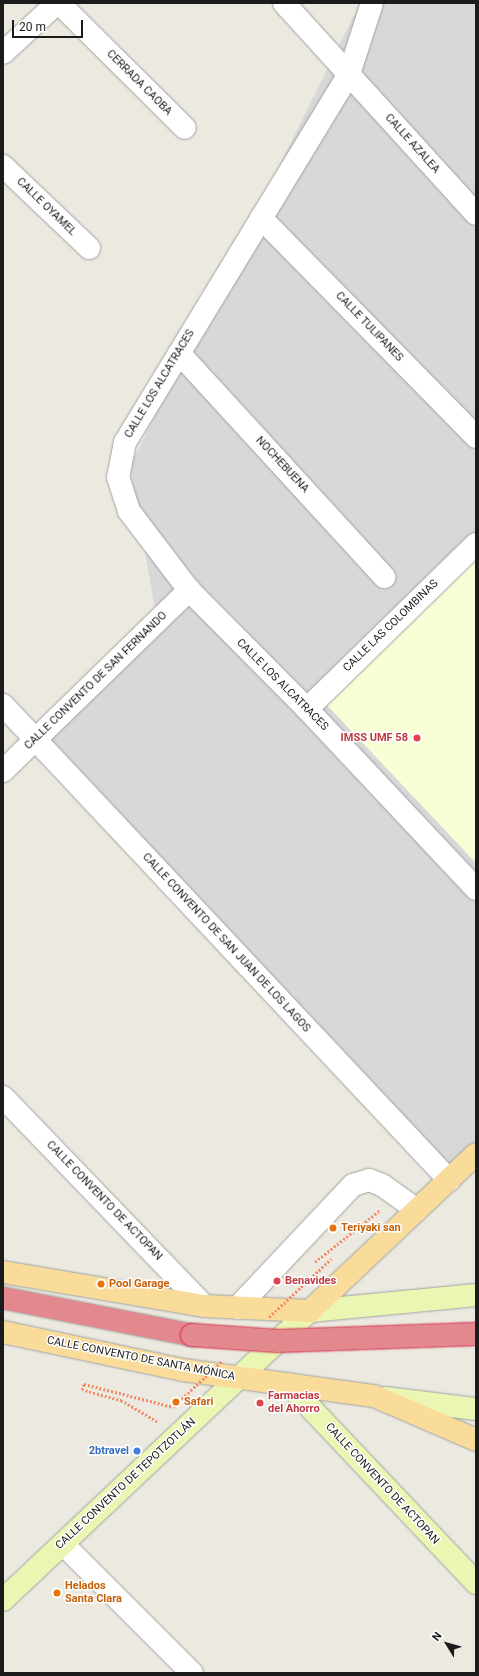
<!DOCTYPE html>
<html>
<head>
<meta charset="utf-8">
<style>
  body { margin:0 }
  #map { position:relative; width:479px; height:1676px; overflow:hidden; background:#eceae0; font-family:Roboto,sans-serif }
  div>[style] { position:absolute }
  .residential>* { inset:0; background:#d9d8d8 }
  .education>* { inset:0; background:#f9fed7 }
  .path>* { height:2.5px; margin-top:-1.25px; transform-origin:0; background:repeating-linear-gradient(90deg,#f58a68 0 2px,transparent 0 4px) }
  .roads { filter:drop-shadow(0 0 1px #a2a2a2) drop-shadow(0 0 1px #a2a2a2) }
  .street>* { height:22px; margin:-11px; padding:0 11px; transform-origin:11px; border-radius:11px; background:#fff }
  .secondary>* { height:22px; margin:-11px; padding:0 11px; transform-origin:11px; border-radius:11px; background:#eaf7b3 }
  .primary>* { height:22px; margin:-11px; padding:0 11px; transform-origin:11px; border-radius:11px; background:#f9dc99 }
  .highway>* { height:22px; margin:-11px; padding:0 11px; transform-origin:11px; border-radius:11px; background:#e3898d }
  .path-bridge>* { height:2.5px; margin-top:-1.25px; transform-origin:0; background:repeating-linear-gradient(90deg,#f58a68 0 2px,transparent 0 4px) }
  .bridges { filter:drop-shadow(0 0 1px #cf284a) drop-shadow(0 0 1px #cf284a) }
  .highway-bridge>* { height:22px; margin:-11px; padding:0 11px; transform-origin:11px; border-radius:11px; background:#e3898d }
  .dots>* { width:11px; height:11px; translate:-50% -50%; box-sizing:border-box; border:2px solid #fff; border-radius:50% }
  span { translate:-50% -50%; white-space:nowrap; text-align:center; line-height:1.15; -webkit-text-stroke:3px #fff; paint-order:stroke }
  .street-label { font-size:11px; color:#1b1b1b }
  .health-label { font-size:11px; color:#be3a42; font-weight:700 }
  .right { translate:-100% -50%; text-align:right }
  .left { translate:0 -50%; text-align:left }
  .food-label { font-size:11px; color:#c56008; font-weight:700 }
  .shop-label { font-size:11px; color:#366cbe; font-weight:700 }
  .frame { position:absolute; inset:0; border:4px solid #1b1b1b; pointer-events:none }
  .north { position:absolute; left:427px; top:1624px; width:40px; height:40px; -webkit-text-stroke:3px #fff; paint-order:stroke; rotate:307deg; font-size:11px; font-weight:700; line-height:16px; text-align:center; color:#1b1b1b }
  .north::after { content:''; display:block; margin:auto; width:14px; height:18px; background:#1b1b1b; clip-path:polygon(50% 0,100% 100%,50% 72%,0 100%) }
  .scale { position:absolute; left:12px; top:20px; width:71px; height:18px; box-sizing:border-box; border:2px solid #1b1b1b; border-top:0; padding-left:5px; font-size:12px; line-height:14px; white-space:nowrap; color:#1b1b1b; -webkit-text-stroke:3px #fff; paint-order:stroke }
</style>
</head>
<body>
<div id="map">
  <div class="residential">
    <i style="clip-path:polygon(360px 3px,476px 3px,476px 1146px,449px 1173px,45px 739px,157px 621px,130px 466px)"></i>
  </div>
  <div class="education">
    <i style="clip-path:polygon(476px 559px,476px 863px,325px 703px)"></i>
  </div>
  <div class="path">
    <i style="left:315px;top:1262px;width:83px;rotate:-38.7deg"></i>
    <i style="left:157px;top:1422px;width:41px;rotate:-149deg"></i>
    <i style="left:122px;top:1401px;width:41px;rotate:-164.6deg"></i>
    <i style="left:82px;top:1390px;width:6px;rotate:-72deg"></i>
    <i style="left:84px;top:1384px;width:92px;rotate:14.5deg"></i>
  </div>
  <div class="roads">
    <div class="street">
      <i style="left:59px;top:3px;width:177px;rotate:44.8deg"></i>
      <i style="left:284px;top:3px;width:285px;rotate:47.7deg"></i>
      <i style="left:372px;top:3px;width:75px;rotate:107.9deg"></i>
      <i style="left:349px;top:74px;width:431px;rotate:121.3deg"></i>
      <i style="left:125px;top:442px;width:36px;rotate:101deg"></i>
      <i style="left:118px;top:477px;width:36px;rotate:72deg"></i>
      <i style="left:129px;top:511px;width:99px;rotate:52.8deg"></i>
      <i style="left:189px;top:590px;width:168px;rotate:45.2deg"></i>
      <i style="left:307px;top:709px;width:247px;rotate:46.8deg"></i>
      <i style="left:3px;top:53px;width:74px;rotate:-42.8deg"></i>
      <i style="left:3px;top:166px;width:119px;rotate:43.6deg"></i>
      <i style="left:261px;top:218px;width:307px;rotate:45.5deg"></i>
      <i style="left:179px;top:353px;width:304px;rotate:47.5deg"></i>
      <i style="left:3px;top:705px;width:652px;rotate:46.8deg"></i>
      <i style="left:307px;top:709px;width:236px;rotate:-44.3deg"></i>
      <i style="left:3px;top:771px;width:260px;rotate:-44.2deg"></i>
      <i style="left:3px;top:1097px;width:290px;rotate:46.1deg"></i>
      <i style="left:237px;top:1308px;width:169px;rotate:-46.7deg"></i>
      <i style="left:353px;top:1185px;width:17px;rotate:-17deg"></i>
      <i style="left:369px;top:1180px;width:14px;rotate:21deg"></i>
      <i style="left:382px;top:1185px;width:43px;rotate:35.5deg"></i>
      <i style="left:63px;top:1544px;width:182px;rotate:45deg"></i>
    </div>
    <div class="secondary">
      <i style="left:288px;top:1384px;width:274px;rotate:46.6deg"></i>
      <i style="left:385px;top:1398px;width:92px;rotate:6.9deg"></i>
      <i style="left:3px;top:1600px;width:422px;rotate:-43.3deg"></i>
      <i style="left:310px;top:1311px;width:167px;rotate:-5.5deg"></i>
    </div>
    <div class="primary">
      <i style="left:3px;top:1272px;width:204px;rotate:9.6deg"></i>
      <i style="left:204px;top:1306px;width:106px;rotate:2.7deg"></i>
      <i style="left:310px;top:1311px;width:228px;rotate:-43.4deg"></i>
      <i style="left:3px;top:1332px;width:184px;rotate:11.9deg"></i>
      <i style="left:183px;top:1370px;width:193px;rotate:7.8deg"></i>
      <i style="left:374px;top:1396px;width:111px;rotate:23.3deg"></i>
    </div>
    <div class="highway">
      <i style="left:3px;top:1298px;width:193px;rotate:11.1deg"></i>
    </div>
  </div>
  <div class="path-bridge">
    <i style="left:269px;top:1317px;width:85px;rotate:-43.1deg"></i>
    <i style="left:173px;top:1407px;width:67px;rotate:-43.2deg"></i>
  </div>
  <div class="bridges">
    <div class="highway-bridge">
      <i style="left:192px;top:1335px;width:86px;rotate:4deg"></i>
      <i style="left:278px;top:1341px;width:198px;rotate:-2deg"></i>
    </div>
  </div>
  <div class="dots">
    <i style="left:417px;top:738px;background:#e0444e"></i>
    <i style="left:333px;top:1228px;background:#e8710a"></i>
    <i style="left:277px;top:1281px;background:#e0444e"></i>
    <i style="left:101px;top:1284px;background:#e8710a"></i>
    <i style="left:176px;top:1402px;background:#e8710a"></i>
    <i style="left:260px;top:1403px;background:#e0444e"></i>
    <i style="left:137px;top:1451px;background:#3f7fe0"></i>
    <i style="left:57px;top:1593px;background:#e8710a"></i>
  </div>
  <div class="street-label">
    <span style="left:139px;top:83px;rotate:45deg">CERRADA CAOBA</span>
    <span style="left:412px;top:144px;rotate:48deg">CALLE AZALEA</span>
    <span style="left:46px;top:207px;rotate:44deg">CALLE OYAMEL</span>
    <span style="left:369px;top:327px;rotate:46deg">CALLE TULIPANES</span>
    <span style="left:160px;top:384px;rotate:-59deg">CALLE LOS ALCATRACES</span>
    <span style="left:282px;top:465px;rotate:47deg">NOCHEBUENA</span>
    <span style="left:391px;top:626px;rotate:-44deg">CALLE LAS COLOMBINAS</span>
    <span style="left:96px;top:681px;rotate:-44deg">CALLE CONVENTO DE SAN FERNANDO</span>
    <span style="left:282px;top:685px;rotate:45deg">CALLE LOS ALCATRACES</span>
    <span style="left:226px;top:943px;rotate:47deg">CALLE CONVENTO DE SAN JUAN DE LOS LAGOS</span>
    <span style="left:104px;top:1201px;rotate:46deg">CALLE CONVENTO DE ACTOPAN</span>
    <span style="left:141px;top:1359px;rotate:11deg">CALLE CONVENTO DE SANTA MÓNICA</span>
    <span style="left:126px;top:1484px;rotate:-43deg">CALLE CONVENTO DE TEPOTZOTLÁN</span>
    <span style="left:382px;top:1484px;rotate:47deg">CALLE CONVENTO DE ACTOPAN</span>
  </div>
  <div class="health-label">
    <span class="right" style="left:408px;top:738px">IMSS UMF 58</span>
    <span class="left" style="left:285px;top:1281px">Benavides</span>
    <span class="left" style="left:268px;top:1403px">Farmacias<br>del Ahorro</span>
  </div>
  <div class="food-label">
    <span class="left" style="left:341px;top:1228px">Teriyaki san</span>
    <span class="left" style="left:109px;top:1284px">Pool Garage</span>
    <span class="left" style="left:184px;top:1402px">Safari</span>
    <span class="left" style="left:65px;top:1593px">Helados<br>Santa Clara</span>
  </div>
  <div class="shop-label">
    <span class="right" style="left:129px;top:1451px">2btravel</span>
  </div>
  <div class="frame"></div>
  <div class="north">N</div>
  <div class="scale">20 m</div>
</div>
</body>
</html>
